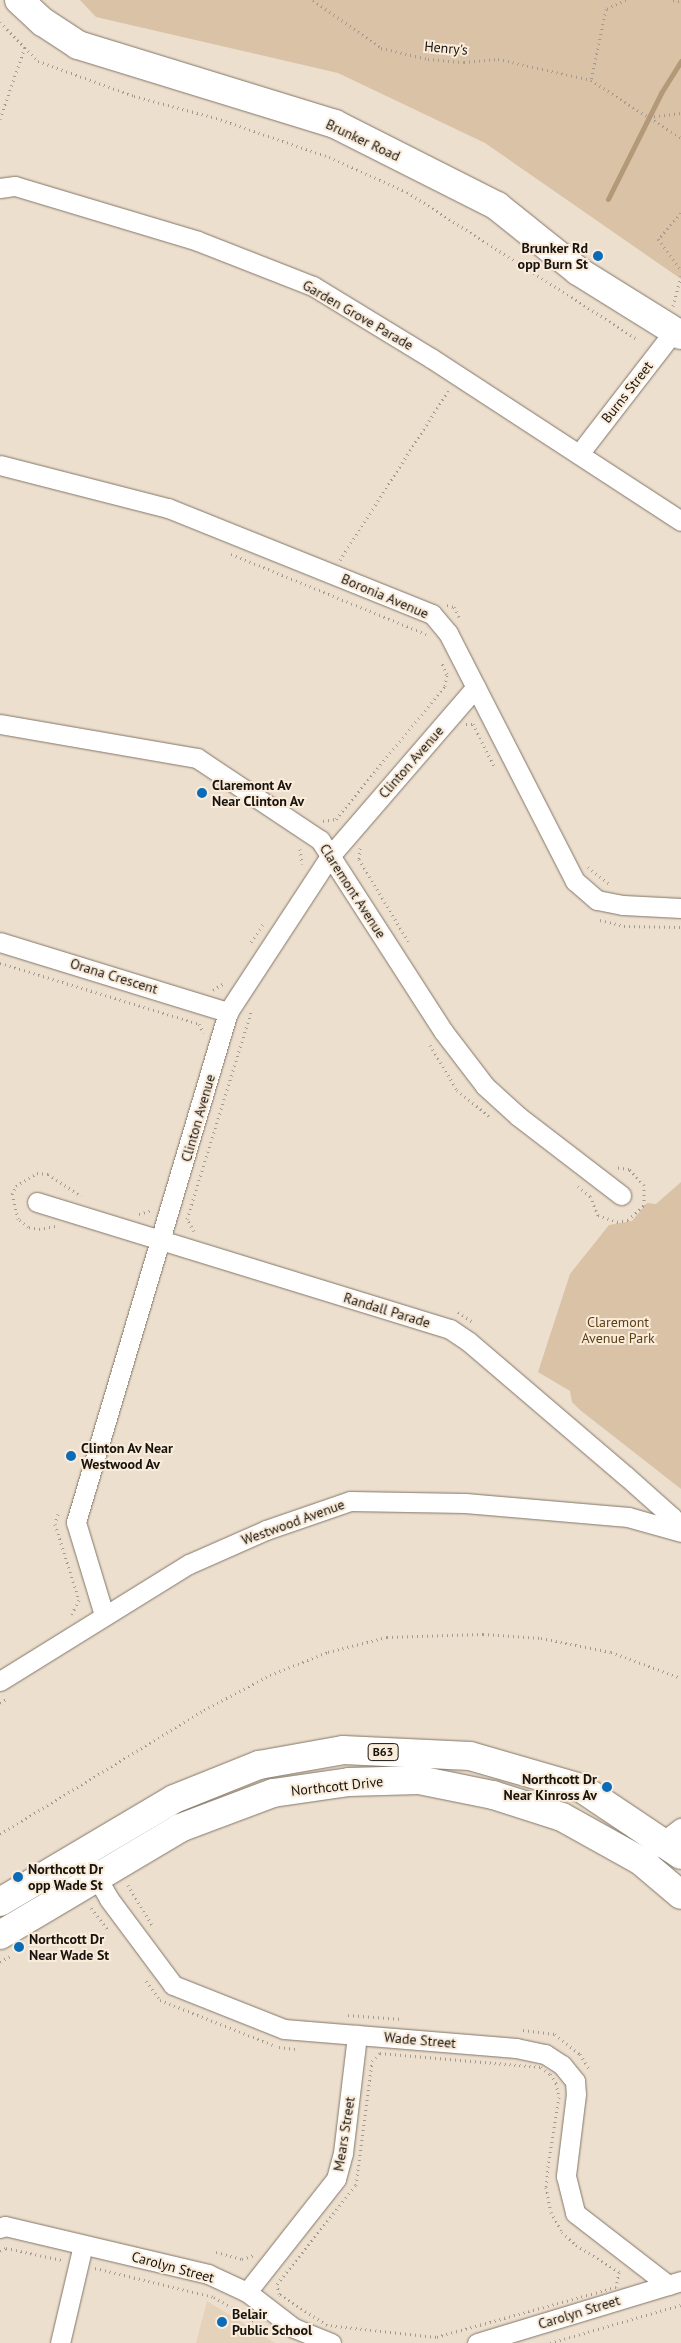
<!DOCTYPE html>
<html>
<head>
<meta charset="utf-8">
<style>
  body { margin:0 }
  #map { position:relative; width:681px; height:2343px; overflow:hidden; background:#eddfce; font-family:"PT Sans",sans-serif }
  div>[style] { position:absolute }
  .built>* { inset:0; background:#e4d2bb }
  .green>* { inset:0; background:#d9c2a6 }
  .stream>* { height:5px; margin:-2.5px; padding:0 2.5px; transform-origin:2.5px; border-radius:2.5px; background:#b39977 }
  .path>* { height:3px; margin-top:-1.5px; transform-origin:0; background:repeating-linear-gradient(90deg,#a4998c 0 1px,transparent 0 5px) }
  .roads { filter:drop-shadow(0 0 1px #827667) drop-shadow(0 0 1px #827667) }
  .street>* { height:19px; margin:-9.5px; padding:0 9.5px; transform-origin:9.5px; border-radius:9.5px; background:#fff }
  .secondary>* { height:28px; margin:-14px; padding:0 14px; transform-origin:14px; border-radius:14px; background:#fff }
  .primary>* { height:28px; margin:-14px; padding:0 14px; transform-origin:14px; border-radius:14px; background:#fff }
  .dots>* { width:14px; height:14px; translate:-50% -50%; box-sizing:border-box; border:2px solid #faecdb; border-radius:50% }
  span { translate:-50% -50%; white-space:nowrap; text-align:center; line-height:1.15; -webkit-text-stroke:4px #faecdb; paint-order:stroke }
  .shield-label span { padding:1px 4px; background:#faecdb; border:1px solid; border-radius:4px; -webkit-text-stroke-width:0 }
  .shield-label { font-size:12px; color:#18130d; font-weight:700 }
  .street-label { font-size:14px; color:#18130d }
  .poi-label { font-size:14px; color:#18130d; font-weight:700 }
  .right { translate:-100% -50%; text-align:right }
  .left { translate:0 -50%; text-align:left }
  .park-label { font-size:14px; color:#5b3f15 }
</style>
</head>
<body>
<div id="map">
  <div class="built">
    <i style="clip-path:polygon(207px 2301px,275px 2343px,196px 2343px)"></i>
  </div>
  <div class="green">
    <i style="clip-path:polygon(80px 0,681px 0,681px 279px,485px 143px,338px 73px,96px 17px)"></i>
    <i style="clip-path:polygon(681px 1182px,681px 1489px,580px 1410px,572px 1402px,570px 1391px,538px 1372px,570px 1274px,609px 1225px,632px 1221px,647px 1203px,656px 1204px)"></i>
  </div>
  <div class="stream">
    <i style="left:608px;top:199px;width:119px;rotate:-63.4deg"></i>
    <i style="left:661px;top:93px;width:38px;rotate:-58deg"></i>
  </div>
  <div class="path">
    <i style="left:313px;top:0;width:83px;rotate:35.2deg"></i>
    <i style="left:381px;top:48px;width:48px;rotate:13.2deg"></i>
    <i style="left:428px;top:59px;width:36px;rotate:5deg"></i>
    <i style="left:464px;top:62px;width:34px;rotate:-5deg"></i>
    <i style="left:498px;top:59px;width:95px;rotate:12.7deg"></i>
    <i style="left:626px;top:0;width:22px;rotate:156deg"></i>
    <i style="left:606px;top:9px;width:73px;rotate:101.9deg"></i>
    <i style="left:591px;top:80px;width:107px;rotate:32.8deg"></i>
    <i style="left:673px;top:0;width:8px;rotate:14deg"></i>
    <i style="left:0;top:22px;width:54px;rotate:45.7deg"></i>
    <i style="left:38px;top:61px;width:102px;rotate:20deg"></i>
    <i style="left:134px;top:96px;width:85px;rotate:15deg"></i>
    <i style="left:216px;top:118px;width:120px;rotate:19deg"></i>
    <i style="left:329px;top:157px;width:85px;rotate:24.2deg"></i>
    <i style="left:407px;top:192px;width:273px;rotate:32.6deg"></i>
    <i style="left:649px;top:117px;width:32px;rotate:-7deg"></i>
    <i style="left:0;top:119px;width:76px;rotate:-70.9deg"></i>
    <i style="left:681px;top:213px;width:35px;rotate:131deg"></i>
    <i style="left:658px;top:239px;width:39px;rotate:54deg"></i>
    <i style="left:673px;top:306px;width:31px;rotate:-75deg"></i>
    <i style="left:231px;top:554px;width:211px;rotate:22.3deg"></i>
    <i style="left:340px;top:560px;width:204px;rotate:-57.4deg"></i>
    <i style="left:447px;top:605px;width:7px;rotate:16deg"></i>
    <i style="left:454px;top:607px;width:11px;rotate:63deg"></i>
    <i style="left:466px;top:724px;width:7px"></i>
    <i style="left:473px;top:724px;width:47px;rotate:63.4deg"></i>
    <i style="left:323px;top:821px;width:13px;rotate:-9deg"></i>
    <i style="left:336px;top:819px;width:172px;rotate:-50.7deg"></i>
    <i style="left:445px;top:686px;width:12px;rotate:-81deg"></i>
    <i style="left:447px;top:674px;width:14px;rotate:-115deg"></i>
    <i style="left:360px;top:848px;width:11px;rotate:95deg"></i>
    <i style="left:359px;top:859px;width:96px;rotate:59.1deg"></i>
    <i style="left:300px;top:849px;width:15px;rotate:82deg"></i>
    <i style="left:588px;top:867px;width:29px;rotate:38deg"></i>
    <i style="left:600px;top:920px;width:25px;rotate:14deg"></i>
    <i style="left:624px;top:926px;width:57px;rotate:1deg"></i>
    <i style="left:251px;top:942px;width:22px;rotate:-56deg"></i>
    <i style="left:0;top:963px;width:208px;rotate:17deg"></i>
    <i style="left:199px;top:1024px;width:10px;rotate:61deg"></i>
    <i style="left:213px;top:990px;width:13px;rotate:-32deg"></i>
    <i style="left:430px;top:1045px;width:52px;rotate:59deg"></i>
    <i style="left:457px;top:1090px;width:41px;rotate:39.1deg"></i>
    <i style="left:578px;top:1186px;width:16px;rotate:40deg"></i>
    <i style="left:590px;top:1196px;width:21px;rotate:67deg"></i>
    <i style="left:598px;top:1215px;width:20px;rotate:20deg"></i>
    <i style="left:617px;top:1222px;width:11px;rotate:-10deg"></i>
    <i style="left:628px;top:1220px;width:22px;rotate:-43deg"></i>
    <i style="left:644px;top:1205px;width:20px;rotate:-90deg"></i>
    <i style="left:644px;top:1185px;width:22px;rotate:-133deg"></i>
    <i style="left:629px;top:1169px;width:15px;rotate:-172deg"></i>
    <i style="left:139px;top:1214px;width:14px;rotate:-17deg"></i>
    <i style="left:55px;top:1226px;width:15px;rotate:169deg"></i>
    <i style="left:40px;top:1229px;width:12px;rotate:-171deg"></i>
    <i style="left:28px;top:1227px;width:13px;rotate:-141deg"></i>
    <i style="left:18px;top:1219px;width:26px;rotate:-103deg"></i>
    <i style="left:12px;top:1194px;width:9px;rotate:-63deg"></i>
    <i style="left:16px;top:1186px;width:25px;rotate:-32deg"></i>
    <i style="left:37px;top:1173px;width:11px;rotate:5deg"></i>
    <i style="left:48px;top:1174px;width:40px;rotate:34deg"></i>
    <i style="left:194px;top:1231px;width:14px;rotate:-120deg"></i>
    <i style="left:187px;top:1219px;width:220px;rotate:-72.8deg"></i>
    <i style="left:458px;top:1312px;width:18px;rotate:34deg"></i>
    <i style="left:58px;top:1514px;width:10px;rotate:107deg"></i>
    <i style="left:55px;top:1524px;width:80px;rotate:72.5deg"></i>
    <i style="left:79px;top:1600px;width:18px;rotate:117deg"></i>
    <i style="left:0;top:1703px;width:9px;rotate:-32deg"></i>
    <i style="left:0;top:1834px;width:239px;rotate:-31.3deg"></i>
    <i style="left:204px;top:1710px;width:75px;rotate:-27.9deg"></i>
    <i style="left:270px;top:1675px;width:62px;rotate:-21.6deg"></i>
    <i style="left:328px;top:1652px;width:61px;rotate:-14.3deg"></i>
    <i style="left:387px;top:1637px;width:96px;rotate:-1.8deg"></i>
    <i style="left:483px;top:1634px;width:58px;rotate:3.9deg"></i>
    <i style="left:541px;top:1638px;width:71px;rotate:11.3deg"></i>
    <i style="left:611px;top:1652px;width:75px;rotate:20.4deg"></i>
    <i style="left:128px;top:1885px;width:47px;rotate:59deg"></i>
    <i style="left:91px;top:1908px;width:28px;rotate:52deg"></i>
    <i style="left:0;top:1962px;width:14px;rotate:-30deg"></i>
    <i style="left:146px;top:1981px;width:24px;rotate:54deg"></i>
    <i style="left:160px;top:2000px;width:122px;rotate:21.7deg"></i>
    <i style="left:348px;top:2015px;width:54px;rotate:4.2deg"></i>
    <i style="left:523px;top:2030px;width:32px;rotate:7deg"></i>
    <i style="left:555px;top:2034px;width:32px;rotate:39deg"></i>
    <i style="left:580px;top:2054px;width:19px;rotate:58deg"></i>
    <i style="left:279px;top:2047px;width:16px;rotate:7deg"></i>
    <i style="left:380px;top:2053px;width:162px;rotate:5deg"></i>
    <i style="left:541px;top:2067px;width:11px;rotate:38deg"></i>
    <i style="left:550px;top:2074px;width:11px;rotate:56deg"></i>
    <i style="left:556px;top:2083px;width:14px;rotate:78deg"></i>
    <i style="left:559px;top:2097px;width:70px;rotate:99.1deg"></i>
    <i style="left:548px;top:2166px;width:21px;rotate:95deg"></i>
    <i style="left:546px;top:2187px;width:25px;rotate:79deg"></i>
    <i style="left:551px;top:2212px;width:23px;rotate:61deg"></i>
    <i style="left:562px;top:2232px;width:19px;rotate:43deg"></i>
    <i style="left:576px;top:2245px;width:51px;rotate:32.1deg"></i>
    <i style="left:619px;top:2272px;width:15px;rotate:101deg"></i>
    <i style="left:616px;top:2287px;width:187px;rotate:164.5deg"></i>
    <i style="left:436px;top:2337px;width:110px;rotate:-173.7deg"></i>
    <i style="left:327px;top:2325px;width:57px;rotate:-147.1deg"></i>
    <i style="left:279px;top:2294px;width:10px;rotate:-101deg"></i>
    <i style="left:277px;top:2284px;width:127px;rotate:-51.4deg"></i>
    <i style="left:356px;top:2185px;width:125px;rotate:-82.6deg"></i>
    <i style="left:372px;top:2061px;width:11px;rotate:-45deg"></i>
    <i style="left:0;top:2251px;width:7px;rotate:-27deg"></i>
    <i style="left:6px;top:2248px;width:57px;rotate:12.1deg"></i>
    <i style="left:216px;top:2252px;width:27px;rotate:15deg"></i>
    <i style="left:242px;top:2259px;width:13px;rotate:-18deg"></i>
    <i style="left:95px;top:2268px;width:122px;rotate:13.7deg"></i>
    <i style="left:214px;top:2297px;width:49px;rotate:30.8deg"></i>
    <i style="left:550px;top:2343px;width:136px;rotate:-16.2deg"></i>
  </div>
  <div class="roads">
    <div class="street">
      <i style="left:0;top:188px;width:15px;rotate:-8deg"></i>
      <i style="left:15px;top:186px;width:191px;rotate:16.7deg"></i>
      <i style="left:198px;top:241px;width:123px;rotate:21.4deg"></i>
      <i style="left:313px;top:286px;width:138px;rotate:31.4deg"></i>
      <i style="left:431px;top:358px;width:298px;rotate:33.1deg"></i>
      <i style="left:579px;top:454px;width:157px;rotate:-52.3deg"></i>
      <i style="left:0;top:465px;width:173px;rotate:14.4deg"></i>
      <i style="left:168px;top:508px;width:284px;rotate:21.9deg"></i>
      <i style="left:432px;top:614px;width:25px;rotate:50deg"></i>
      <i style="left:448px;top:633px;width:279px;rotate:62.9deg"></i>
      <i style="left:575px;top:881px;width:29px;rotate:41deg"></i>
      <i style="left:597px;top:900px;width:26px;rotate:11deg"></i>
      <i style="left:623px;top:905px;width:58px;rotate:3deg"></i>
      <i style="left:0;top:724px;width:200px;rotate:9.8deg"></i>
      <i style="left:197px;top:758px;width:148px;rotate:33.7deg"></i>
      <i style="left:320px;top:840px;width:227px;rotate:57.2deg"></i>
      <i style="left:443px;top:1031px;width:69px;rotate:52.6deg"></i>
      <i style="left:485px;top:1086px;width:45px;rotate:42.3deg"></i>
      <i style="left:518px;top:1116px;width:130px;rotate:37.5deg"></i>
      <i style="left:0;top:942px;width:239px;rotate:17.1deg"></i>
      <i style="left:37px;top:1202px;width:432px;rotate:17.1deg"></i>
      <i style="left:450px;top:1329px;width:23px;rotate:34deg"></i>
      <i style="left:469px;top:1342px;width:206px;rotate:40.5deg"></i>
      <i style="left:626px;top:1476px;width:62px;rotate:41.7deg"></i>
      <i style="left:672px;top:1517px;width:10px;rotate:107deg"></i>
      <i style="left:104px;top:1615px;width:97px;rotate:-106.8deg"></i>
      <i style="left:76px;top:1522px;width:532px;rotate:-73.4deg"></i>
      <i style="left:228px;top:1012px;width:186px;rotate:-56.8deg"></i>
      <i style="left:330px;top:856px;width:223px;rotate:-49.2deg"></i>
      <i style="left:0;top:1681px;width:222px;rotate:-31.8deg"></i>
      <i style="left:189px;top:1564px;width:84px;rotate:-23.8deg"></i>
      <i style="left:266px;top:1530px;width:89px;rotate:-19deg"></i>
      <i style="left:350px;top:1501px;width:115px;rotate:1deg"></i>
      <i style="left:465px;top:1503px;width:164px;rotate:4.9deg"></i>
      <i style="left:628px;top:1517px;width:55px;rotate:15.8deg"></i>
      <i style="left:654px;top:1848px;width:34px;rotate:-37deg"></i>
      <i style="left:82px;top:1851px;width:55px;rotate:60.6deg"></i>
      <i style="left:109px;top:1899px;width:107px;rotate:53.3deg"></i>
      <i style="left:173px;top:1985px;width:119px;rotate:21.6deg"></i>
      <i style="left:284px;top:2029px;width:233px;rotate:4.7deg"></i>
      <i style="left:516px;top:2048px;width:30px;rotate:12deg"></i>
      <i style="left:545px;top:2054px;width:20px;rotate:33deg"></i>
      <i style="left:562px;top:2065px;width:21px;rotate:51deg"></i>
      <i style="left:575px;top:2081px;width:13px;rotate:86deg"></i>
      <i style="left:576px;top:2094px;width:83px;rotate:97deg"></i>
      <i style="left:566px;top:2176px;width:38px;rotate:76deg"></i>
      <i style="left:575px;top:2213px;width:118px;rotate:37.7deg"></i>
      <i style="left:0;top:2228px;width:5px;rotate:-22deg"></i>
      <i style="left:5px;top:2226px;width:209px;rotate:13.3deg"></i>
      <i style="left:208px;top:2274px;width:43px;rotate:24.8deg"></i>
      <i style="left:247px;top:2292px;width:59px;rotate:37.5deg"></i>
      <i style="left:294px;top:2328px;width:40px;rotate:22deg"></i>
      <i style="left:247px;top:2292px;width:144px;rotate:-51.8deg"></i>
      <i style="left:336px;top:2179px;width:27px;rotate:-75deg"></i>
      <i style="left:343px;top:2153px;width:119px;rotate:-83.2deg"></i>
      <i style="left:60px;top:2343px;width:101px;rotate:-76.8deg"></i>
      <i style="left:477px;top:2343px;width:213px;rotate:-16.9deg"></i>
    </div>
    <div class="secondary">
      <i style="left:19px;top:0;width:33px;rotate:43deg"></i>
      <i style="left:43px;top:22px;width:42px;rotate:33.3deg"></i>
      <i style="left:78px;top:45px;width:269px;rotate:17.1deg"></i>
      <i style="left:335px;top:124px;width:182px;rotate:26.8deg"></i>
      <i style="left:497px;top:206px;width:104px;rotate:38.7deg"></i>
      <i style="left:578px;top:271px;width:121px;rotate:31.9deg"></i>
    </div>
    <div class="primary">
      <i style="left:0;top:1902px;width:202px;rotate:-30.6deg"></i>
      <i style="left:174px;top:1799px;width:92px;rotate:-21.8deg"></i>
      <i style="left:259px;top:1765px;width:85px;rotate:-10.1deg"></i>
      <i style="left:343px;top:1750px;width:127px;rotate:2.7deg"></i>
      <i style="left:470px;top:1756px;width:116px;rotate:16.1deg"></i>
      <i style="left:581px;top:1788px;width:120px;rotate:33.8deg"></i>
      <i style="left:0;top:1935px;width:209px;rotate:-30.7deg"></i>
      <i style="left:180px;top:1828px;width:99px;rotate:-20.6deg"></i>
      <i style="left:273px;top:1793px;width:77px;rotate:-8.2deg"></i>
      <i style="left:349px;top:1782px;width:70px;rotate:-1.6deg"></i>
      <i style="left:419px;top:1780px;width:76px;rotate:11.5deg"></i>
      <i style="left:493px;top:1795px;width:72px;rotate:17.7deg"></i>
      <i style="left:562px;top:1817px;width:90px;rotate:29.1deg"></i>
      <i style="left:641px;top:1861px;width:52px;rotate:40.4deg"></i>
    </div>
  </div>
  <div class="dots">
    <i style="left:598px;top:256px;background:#0a6cb8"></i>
    <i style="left:202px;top:793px;background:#0a6cb8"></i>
    <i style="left:71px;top:1456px;background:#0a6cb8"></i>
    <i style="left:607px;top:1787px;background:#0a6cb8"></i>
    <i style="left:18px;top:1877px;background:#0a6cb8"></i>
    <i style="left:19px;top:1947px;background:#0a6cb8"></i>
    <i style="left:222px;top:2322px;background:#0a6cb8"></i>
  </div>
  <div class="shield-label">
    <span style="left:383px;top:1752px">B63</span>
  </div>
  <div class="street-label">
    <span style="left:446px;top:48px;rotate:5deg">Henry's</span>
    <span style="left:363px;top:140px;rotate:25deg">Brunker Road</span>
    <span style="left:358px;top:315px;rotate:30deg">Garden Grove Parade</span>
    <span style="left:627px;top:392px;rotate:-52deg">Burns Street</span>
    <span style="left:385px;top:596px;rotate:23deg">Boronia Avenue</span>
    <span style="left:411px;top:762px;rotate:-49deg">Clinton Avenue</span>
    <span style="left:353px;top:891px;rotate:57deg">Claremont Avenue</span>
    <span style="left:114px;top:976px;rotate:17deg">Orana Crescent</span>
    <span style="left:198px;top:1118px;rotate:-74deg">Clinton Avenue</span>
    <span style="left:387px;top:1310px;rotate:17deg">Randall Parade</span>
    <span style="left:293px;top:1522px;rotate:-20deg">Westwood Avenue</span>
    <span style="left:337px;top:1786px;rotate:-6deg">Northcott Drive</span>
    <span style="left:420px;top:2040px;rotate:5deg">Wade Street</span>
    <span style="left:344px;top:2134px;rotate:-81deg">Mears Street</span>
    <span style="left:173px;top:2267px;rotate:15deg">Carolyn Street</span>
    <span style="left:579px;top:2312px;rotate:-17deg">Carolyn Street</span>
  </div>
  <div class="poi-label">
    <span class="right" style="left:588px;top:256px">Brunker Rd<br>opp Burn St</span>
    <span class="left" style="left:212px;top:793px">Claremont Av<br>Near Clinton Av</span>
    <span class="left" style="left:81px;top:1456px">Clinton Av Near<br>Westwood Av</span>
    <span class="right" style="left:597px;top:1787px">Northcott Dr<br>Near Kinross Av</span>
    <span class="left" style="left:28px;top:1877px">Northcott Dr<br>opp Wade St</span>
    <span class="left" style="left:29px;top:1947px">Northcott Dr<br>Near Wade St</span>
    <span class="left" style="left:232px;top:2322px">Belair<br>Public School</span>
  </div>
  <div class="park-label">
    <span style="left:618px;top:1330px">Claremont<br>Avenue Park</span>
  </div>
</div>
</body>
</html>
